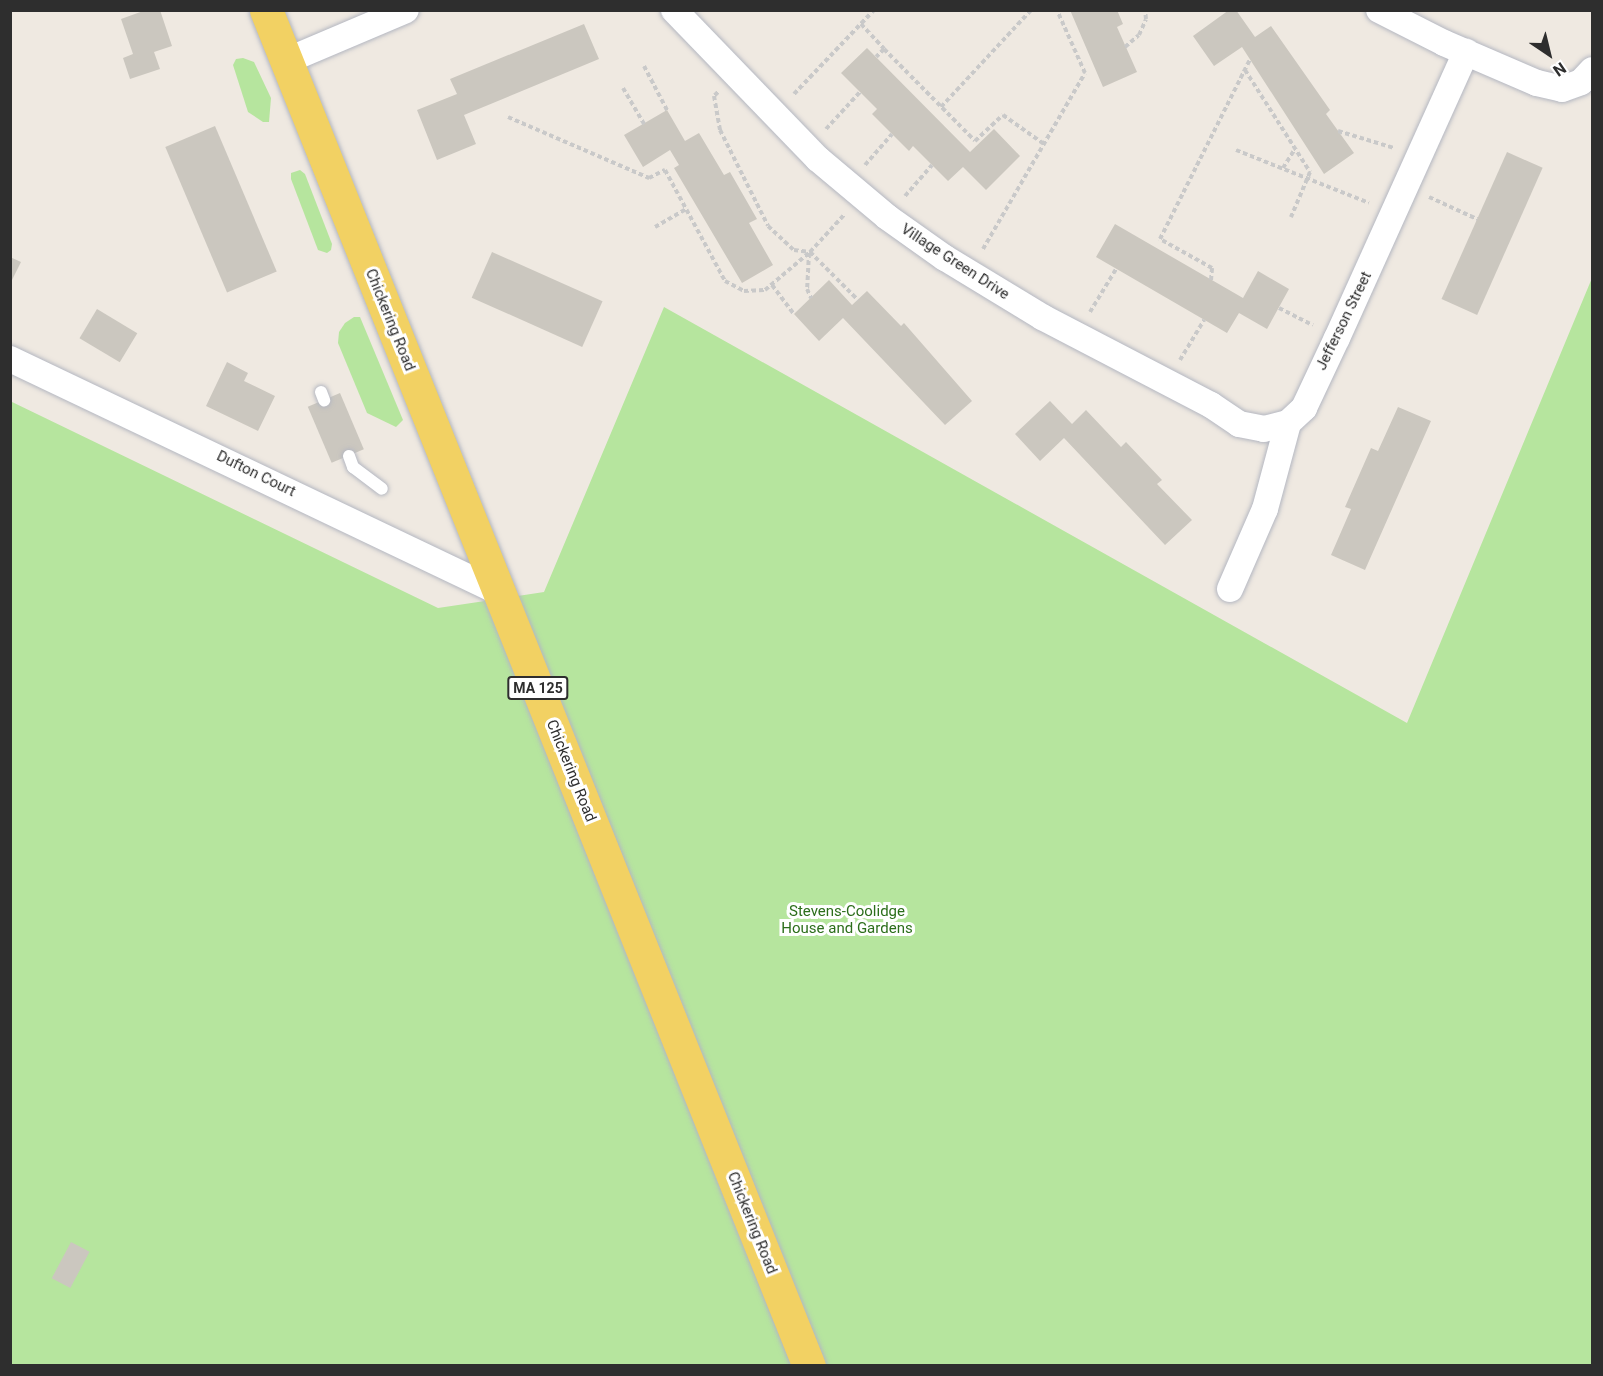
<!DOCTYPE html>
<html>
<head>
<meta charset="utf-8">
<style>
  body { margin:0 }
  #map { position:relative; width:1603px; height:1376px; overflow:hidden; background:#efe9e1; font-family:Roboto,sans-serif }
  div>[style] { position:absolute }
  .green>* { inset:0; background:#b6e59e }
  .building>* { inset:0; background:#cbc7bf; transform-origin:0 0 }
  .path>* { height:4px; margin-top:-2px; transform-origin:0; background:repeating-linear-gradient(90deg,#c9c9c9 0 4.5px,transparent 0 7.5px) }
  .roads { filter:drop-shadow(0 0 2px #b4b7c1) drop-shadow(0 0 2px #b4b7c1) }
  .service>* { height:12px; margin:-6px; padding:0 6px; transform-origin:6px; border-radius:6px; background:#fff }
  .minor>* { height:26px; margin:-13px; padding:0 13px; transform-origin:13px; border-radius:13px; background:#fff }
  .primary>* { height:33px; margin:-16.5px; padding:0 16.5px; transform-origin:16.5px; border-radius:16.5px; background:#f2d163 }
  span { translate:-50% -50%; white-space:nowrap; text-align:center; line-height:1.15; -webkit-text-stroke:6px #fff; paint-order:stroke }
  .shield-label span { padding:2px 4px; background:#fff; border:2px solid; border-radius:4px; -webkit-text-stroke-width:0 }
  .shield-label { font-size:14px; color:#2e2e2e; font-weight:700 }
  .street-label { font-size:15px; color:#2e2e2e }
  .park-label { font-size:15px; color:#2c6e1b }
  .frame { position:absolute; inset:0; border:12px solid #2e2e2e; pointer-events:none }
  .north { position:absolute; left:1519px; top:24px; width:60px; height:60px; -webkit-text-stroke:4px #fff; paint-order:stroke; rotate:145deg; font-size:16px; font-weight:700; line-height:24px; text-align:center; color:#2e2e2e }
  .north::after { content:''; display:block; margin:auto; width:21px; height:27px; background:#2e2e2e; clip-path:polygon(50% 0,100% 100%,50% 72%,0 100%) }
</style>
</head>
<body>
<div id="map">
  <div class="green">
    <i style="clip-path:polygon(243px 58px,254px 62px,271px 98px,269px 122px,263px 122px,248px 112px,233px 65px,236px 59px)"></i>
    <i style="clip-path:polygon(300px 170px,305px 174px,332px 244px,331px 250px,327px 253px,318px 250px,291px 179px,291px 173px)"></i>
    <i style="clip-path:polygon(1592px 278px,1592px 1365px,11px 1365px,10px 401px,438px 608px,544px 592px,664px 307px,1407px 723px)"></i>
    <i style="clip-path:polygon(354px 317px,360px 317px,403px 420px,396px 427px,367px 413px,338px 343px,339px 332px,345px 323px)"></i>
  </div>
  <div class="building">
    <i style="clip-path:polygon(146px 10px,160px 10px,172px 46px,154px 52px,160px 69px,130px 79px,123px 58px,133px 54px,121px 19px)"></i>
    <i style="clip-path:polygon(1070px 10px,1117px 10px,1123px 24px,1117px 27px,1137px 72px,1103px 87px)"></i>
    <i style="clip-path:polygon(1229px 10px,1236px 10px,1255px 37px,1271px 26px,1330px 110px,1326px 114px,1354px 153px,1324px 174px,1242px 47px,1214px 66px,1193px 36px)"></i>
    <i style="clip-path:polygon(584px 24px,599px 59px,464px 115px,476px 144px,437px 160px,417px 110px,457px 94px,450px 79px)"></i>
    <i style="clip-path:polygon(867px 48px,970px 152px,994px 129px,1020px 156px,986px 190px,963px 167px,948px 181px,913px 146px,909px 151px,872px 114px,877px 109px,841px 73px)"></i>
    <i style="clip-path:polygon(667px 110px,685px 141px,699px 133px,724px 175px,730px 172px,757px 219px,749px 223px,773px 265px,742px 283px,674px 168px,679px 165px,670px 150px,643px 167px,624px 135px)"></i>
    <i style="left:215px;top:126px;width:158px;height:54px;rotate:67deg"></i>
    <i style="left:1507px;top:152px;width:39px;height:161px;rotate:24deg"></i>
    <i style="clip-path:polygon(1115px 224px,1243px 298px,1258px 271px,1289px 289px,1267px 329px,1239px 313px,1227px 333px,1096px 257px)"></i>
    <i style="left:492px;top:252px;width:121px;height:50px;rotate:24deg"></i>
    <i style="clip-path:polygon(10px 257px,21px 262px,10px 284px)"></i>
    <i style="clip-path:polygon(829px 280px,852px 305px,867px 291px,901px 326px,904px 323px,972px 401px,945px 425px,843px 318px,819px 341px,794px 314px)"></i>
    <i style="left:97px;top:309px;width:47px;height:34px;rotate:31deg"></i>
    <i style="clip-path:polygon(227px 362px,248px 373px,244px 381px,275px 396px,258px 431px,206px 406px)"></i>
    <i style="left:340px;top:393px;width:61px;height:35px;rotate:67deg"></i>
    <i style="clip-path:polygon(1050px 401px,1072px 424px,1086px 410px,1121px 447px,1126px 442px,1162px 480px,1157px 484px,1192px 520px,1165px 545px,1064px 438px,1040px 461px,1015px 434px)"></i>
    <i style="clip-path:polygon(1398px 407px,1431px 421px,1365px 570px,1331px 555px,1351px 509px,1345px 507px,1371px 448px,1378px 451px)"></i>
    <i style="left:71px;top:1242px;width:21px;height:41px;rotate:28deg"></i>
  </div>
  <div class="path">
    <i style="left:861px;top:24px;width:34px;rotate:47deg"></i>
    <i style="left:884px;top:49px;width:11px;rotate:135deg"></i>
    <i style="left:1125px;top:47px;width:18px;rotate:-41deg"></i>
    <i style="left:1139px;top:35px;width:17px;rotate:-66deg"></i>
    <i style="left:1146px;top:19px;width:9px;rotate:-96deg"></i>
    <i style="left:884px;top:49px;width:129px;rotate:45.3deg"></i>
    <i style="left:975px;top:141px;width:38px;rotate:-43deg"></i>
    <i style="left:1003px;top:115px;width:50px;rotate:35.3deg"></i>
    <i style="left:644px;top:66px;width:50px;rotate:62.4deg"></i>
    <i style="left:1245px;top:70px;width:121px;rotate:57.5deg"></i>
    <i style="left:1310px;top:172px;width:49px;rotate:112.9deg"></i>
    <i style="left:623px;top:88px;width:42px;rotate:59.7deg"></i>
    <i style="left:718px;top:92px;width:6px;rotate:135deg"></i>
    <i style="left:714px;top:96px;width:35px;rotate:80deg"></i>
    <i style="left:720px;top:130px;width:107px;rotate:63.4deg"></i>
    <i style="left:768px;top:226px;width:35px;rotate:43deg"></i>
    <i style="left:794px;top:250px;width:16px;rotate:7deg"></i>
    <i style="left:810px;top:252px;width:68px;rotate:45deg"></i>
    <i style="left:794px;top:94px;width:116px;rotate:-46.4deg"></i>
    <i style="left:941px;top:107px;width:132px;rotate:-47.1deg"></i>
    <i style="left:508px;top:117px;width:154px;rotate:23.4deg"></i>
    <i style="left:649px;top:178px;width:18px;rotate:-27deg"></i>
    <i style="left:665px;top:170px;width:126px;rotate:61.6deg"></i>
    <i style="left:725px;top:281px;width:21px;rotate:28deg"></i>
    <i style="left:744px;top:291px;width:21px;rotate:-3deg"></i>
    <i style="left:765px;top:290px;width:59px;rotate:-40.2deg"></i>
    <i style="left:810px;top:252px;width:52px;rotate:-47.4deg"></i>
    <i style="left:826px;top:129px;width:50px;rotate:-47.4deg"></i>
    <i style="left:1338px;top:131px;width:59px;rotate:16.9deg"></i>
    <i style="left:1236px;top:150px;width:143px;rotate:21.7deg"></i>
    <i style="left:865px;top:165px;width:41px;rotate:-48.9deg"></i>
    <i style="left:1283px;top:168px;width:22px;rotate:-58deg"></i>
    <i style="left:905px;top:196px;width:41px;rotate:-48.9deg"></i>
    <i style="left:1429px;top:197px;width:53px;rotate:24.6deg"></i>
    <i style="left:655px;top:227px;width:36px;rotate:-30deg"></i>
    <i style="left:983px;top:249px;width:203px;rotate:-59.9deg"></i>
    <i style="left:1085px;top:73px;width:69px;rotate:-114deg"></i>
    <i style="left:809px;top:253px;width:36px;rotate:93deg"></i>
    <i style="left:807px;top:289px;width:10px;rotate:66deg"></i>
    <i style="left:1211px;top:280px;width:12px;rotate:-85deg"></i>
    <i style="left:1212px;top:268px;width:60px;rotate:-150.9deg"></i>
    <i style="left:1160px;top:239px;width:201px;rotate:-63.4deg"></i>
    <i style="left:772px;top:285px;width:36px;rotate:53deg"></i>
    <i style="left:1279px;top:308px;width:38px;rotate:27deg"></i>
    <i style="left:1090px;top:312px;width:50px;rotate:-58.8deg"></i>
    <i style="left:1180px;top:360px;width:47px;rotate:-59deg"></i>
  </div>
  <div class="roads">
    <div class="service">
      <i style="left:321px;top:392px;width:9px;rotate:69deg"></i>
      <i style="left:349px;top:456px;width:12px;rotate:70deg"></i>
      <i style="left:353px;top:467px;width:36px;rotate:37deg"></i>
    </div>
    <div class="minor">
      <i style="left:674px;top:10px;width:207px;rotate:46deg"></i>
      <i style="left:818px;top:159px;width:90px;rotate:40deg"></i>
      <i style="left:887px;top:217px;width:71px;rotate:35.3deg"></i>
      <i style="left:945px;top:258px;width:114px;rotate:31.3deg"></i>
      <i style="left:1042px;top:317px;width:191px;rotate:27.5deg"></i>
      <i style="left:1211px;top:405px;width:34px;rotate:34deg"></i>
      <i style="left:1239px;top:424px;width:25px;rotate:11deg"></i>
      <i style="left:1264px;top:429px;width:25px;rotate:-14deg"></i>
      <i style="left:1379px;top:10px;width:73px;rotate:26.9deg"></i>
      <i style="left:1444px;top:43px;width:101px;rotate:23.3deg"></i>
      <i style="left:1537px;top:83px;width:26px;rotate:13deg"></i>
      <i style="left:1562px;top:89px;width:20px;rotate:-20deg"></i>
      <i style="left:1581px;top:82px;width:16px;rotate:-47deg"></i>
      <i style="left:286px;top:61px;width:130px;rotate:-23deg"></i>
      <i style="left:10px;top:359px;width:542px;rotate:25.48deg"></i>
      <i style="left:1230px;top:589px;width:87px;rotate:-66.4deg"></i>
      <i style="left:1265px;top:509px;width:89px;rotate:-75deg"></i>
      <i style="left:1288px;top:423px;width:22px;rotate:-43deg"></i>
      <i style="left:1304px;top:408px;width:77px;rotate:-64.8deg"></i>
      <i style="left:1337px;top:338px;width:314px;rotate:-65.7deg"></i>
    </div>
    <div class="primary">
      <i style="left:266px;top:10px;width:1461px;rotate:68.18deg"></i>
    </div>
  </div>
  <div class="shield-label">
    <span style="left:538px;top:688px">MA 125</span>
  </div>
  <div class="street-label">
    <span style="left:955px;top:262px;rotate:33deg">Village Green Drive</span>
    <span style="left:390px;top:320px;rotate:68deg">Chickering Road</span>
    <span style="left:1344px;top:321px;rotate:-64deg">Jefferson Street</span>
    <span style="left:256px;top:474px;rotate:26deg">Dufton Court</span>
    <span style="left:571px;top:771px;rotate:68deg">Chickering Road</span>
    <span style="left:752px;top:1223px;rotate:68deg">Chickering Road</span>
  </div>
  <div class="park-label">
    <span style="left:847px;top:920px">Stevens-Coolidge<br>House and Gardens</span>
  </div>
  <div class="frame"></div>
  <div class="north">N</div>
</div>
</body>
</html>
